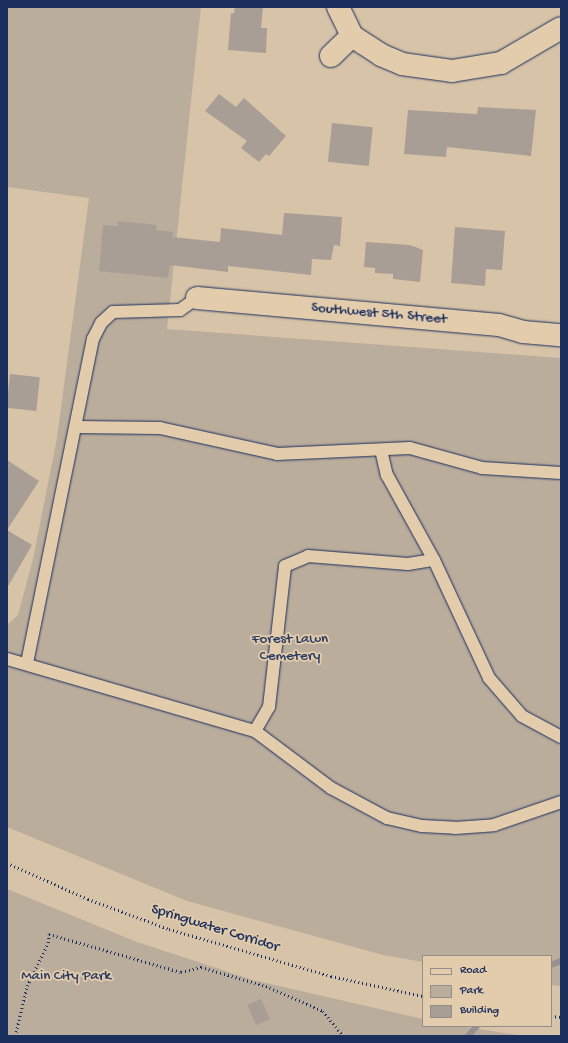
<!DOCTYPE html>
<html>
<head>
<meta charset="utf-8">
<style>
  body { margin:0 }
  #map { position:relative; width:568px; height:1043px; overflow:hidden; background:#d7c3a7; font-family:"Gochi Hand",sans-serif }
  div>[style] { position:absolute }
  .green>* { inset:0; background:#bbad9c }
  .stream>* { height:6px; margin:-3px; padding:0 3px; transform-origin:3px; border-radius:3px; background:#97908f }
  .building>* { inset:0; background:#a89e95; transform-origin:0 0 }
  .path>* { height:2.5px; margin-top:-1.25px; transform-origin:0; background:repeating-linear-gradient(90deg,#1b2f5e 0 1px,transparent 0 4px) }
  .roads { filter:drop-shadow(0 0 1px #1b2f5e) drop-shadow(0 0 1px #1b2f5e) }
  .lane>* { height:12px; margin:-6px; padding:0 6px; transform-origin:6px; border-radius:6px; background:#e3ccac }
  .street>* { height:22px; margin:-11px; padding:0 11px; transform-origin:11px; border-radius:11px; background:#e3ccac }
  span { translate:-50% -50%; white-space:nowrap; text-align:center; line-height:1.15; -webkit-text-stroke:3.5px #e3ccac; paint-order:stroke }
  .street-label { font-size:15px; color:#1b2f5e }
  .park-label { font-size:15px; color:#2b3c64 }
  .frame { position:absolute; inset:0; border:8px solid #1b2f5e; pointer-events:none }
  .legend { position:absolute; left:422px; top:955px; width:130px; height:72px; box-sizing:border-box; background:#e3ccac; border:1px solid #938d8d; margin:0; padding:5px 7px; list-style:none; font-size:12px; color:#1b2f5e }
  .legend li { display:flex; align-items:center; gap:8px; height:20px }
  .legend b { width:20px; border:1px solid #938d8d }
</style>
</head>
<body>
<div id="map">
  <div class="green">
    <i style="clip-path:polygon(7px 7px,201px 7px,167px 329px,561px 358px,561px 986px,551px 985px,551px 956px,423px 956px,423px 962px,383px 955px,187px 901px,7px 827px,7px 625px,18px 615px,33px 559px,57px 438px,89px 198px,7px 187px)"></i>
    <i style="clip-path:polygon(7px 889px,137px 942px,253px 980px,423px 1019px,423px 1026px,461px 1026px,523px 1036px,7px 1036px)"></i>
  </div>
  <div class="stream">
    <i style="left:551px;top:965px;width:11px;rotate:-22deg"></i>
    <i style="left:468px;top:1036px;width:13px;rotate:-48deg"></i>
  </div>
  <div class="building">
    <i style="clip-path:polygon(235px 7px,263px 7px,261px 28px,267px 28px,266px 53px,228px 50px,231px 13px,234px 13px)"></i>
    <i style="clip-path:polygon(219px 94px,236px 107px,244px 98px,286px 136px,269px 156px,266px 154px,259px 162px,241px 148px,247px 141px,205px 111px)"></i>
    <i style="clip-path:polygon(478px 107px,536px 110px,531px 156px,447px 147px,446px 157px,404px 154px,408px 110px,477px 114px)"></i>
    <i style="left:332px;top:123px;width:41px;height:39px;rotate:6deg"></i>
    <i style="clip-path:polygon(284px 213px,342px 217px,340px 246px,334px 245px,331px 260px,312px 259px,311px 275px,228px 266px,228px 272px,170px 265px,168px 278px,99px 271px,103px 225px,118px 226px,118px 221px,157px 225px,156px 230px,173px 232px,172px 237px,220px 242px,221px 228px,282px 235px)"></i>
    <i style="clip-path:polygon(455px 227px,505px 231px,502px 270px,486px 269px,485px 286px,451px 283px)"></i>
    <i style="clip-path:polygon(366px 242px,410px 245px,423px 250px,420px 282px,393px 279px,393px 274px,375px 273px,375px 268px,364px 267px)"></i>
    <i style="left:10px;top:374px;width:30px;height:34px;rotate:6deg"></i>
    <i style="clip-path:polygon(7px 460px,39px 481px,7px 530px,32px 545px,7px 588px)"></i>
    <i style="left:261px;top:999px;width:22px;height:15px;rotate:66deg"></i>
  </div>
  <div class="path">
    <i style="left:7px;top:863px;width:89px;rotate:24deg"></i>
    <i style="left:88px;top:899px;width:86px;rotate:20.3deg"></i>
    <i style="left:169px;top:929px;width:169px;rotate:16.2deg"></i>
    <i style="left:331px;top:976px;width:94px;rotate:12.3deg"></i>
    <i style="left:551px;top:1016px;width:10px;rotate:6deg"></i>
    <i style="left:15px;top:1036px;width:51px;rotate:-76.5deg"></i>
    <i style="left:27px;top:986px;width:48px;rotate:-64deg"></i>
    <i style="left:48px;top:943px;width:9px;rotate:-84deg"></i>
    <i style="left:49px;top:934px;width:137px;rotate:16.1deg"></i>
    <i style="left:181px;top:972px;width:21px;rotate:-14deg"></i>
    <i style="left:201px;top:967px;width:68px;rotate:16.3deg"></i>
    <i style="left:266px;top:986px;width:62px;rotate:23.7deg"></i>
    <i style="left:323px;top:1011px;width:32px;rotate:51deg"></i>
  </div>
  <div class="roads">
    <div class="lane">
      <i style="left:77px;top:427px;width:83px;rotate:0.7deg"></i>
      <i style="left:160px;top:428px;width:120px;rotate:12.5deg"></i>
      <i style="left:277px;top:454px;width:133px;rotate:-2.6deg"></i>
      <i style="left:410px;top:448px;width:75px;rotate:15.5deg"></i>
      <i style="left:482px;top:468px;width:79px;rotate:3.6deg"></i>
      <i style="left:381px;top:450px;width:26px;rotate:77deg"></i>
      <i style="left:387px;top:475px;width:97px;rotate:61.1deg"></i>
      <i style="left:7px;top:659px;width:258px;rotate:16.2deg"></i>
      <i style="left:255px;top:731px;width:95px;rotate:36.9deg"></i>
      <i style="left:331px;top:788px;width:64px;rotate:28.2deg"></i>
      <i style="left:387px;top:818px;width:36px;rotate:13deg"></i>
      <i style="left:422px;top:826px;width:33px;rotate:3deg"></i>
      <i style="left:455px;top:828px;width:39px;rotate:-4deg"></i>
      <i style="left:494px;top:825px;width:71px;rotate:-18.9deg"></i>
      <i style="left:27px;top:663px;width:331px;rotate:-78.5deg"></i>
      <i style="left:93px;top:339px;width:18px;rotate:-63deg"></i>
      <i style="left:101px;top:323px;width:16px;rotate:-43deg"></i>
      <i style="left:113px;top:312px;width:67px;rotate:-1.7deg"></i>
      <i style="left:180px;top:310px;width:21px;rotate:-35deg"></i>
      <i style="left:255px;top:731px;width:28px;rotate:-60deg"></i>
      <i style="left:269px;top:707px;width:142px;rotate:-83.5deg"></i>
      <i style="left:285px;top:566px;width:25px;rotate:-23deg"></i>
      <i style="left:308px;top:556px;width:100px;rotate:4.6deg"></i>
      <i style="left:408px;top:564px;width:26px;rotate:-9deg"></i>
      <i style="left:434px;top:560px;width:130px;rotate:65deg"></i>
      <i style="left:489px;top:678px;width:50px;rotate:49deg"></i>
      <i style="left:522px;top:716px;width:44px;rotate:28.3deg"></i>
    </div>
    <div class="street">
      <i style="left:338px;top:7px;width:32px;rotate:64deg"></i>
      <i style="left:352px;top:36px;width:35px;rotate:33deg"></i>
      <i style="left:381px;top:55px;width:23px;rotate:23deg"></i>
      <i style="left:402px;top:64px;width:50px;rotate:8deg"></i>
      <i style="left:452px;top:71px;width:50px;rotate:-9.3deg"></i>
      <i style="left:501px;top:63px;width:69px;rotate:-30.3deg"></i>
      <i style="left:331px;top:56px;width:29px;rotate:-44deg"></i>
      <i style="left:197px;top:298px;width:303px;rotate:5.1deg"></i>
      <i style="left:499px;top:325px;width:25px;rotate:16deg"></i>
      <i style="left:523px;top:332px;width:38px;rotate:5deg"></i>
    </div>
  </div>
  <div class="street-label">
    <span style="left:379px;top:314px;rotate:5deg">Southwest 5th Street</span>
    <span style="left:215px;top:929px;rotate:17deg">Springwater Corridor</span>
  </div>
  <div class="park-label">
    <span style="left:290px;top:648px">Forest Lawn<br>Cemetery</span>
    <span style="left:66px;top:977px">Main City Park</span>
  </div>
  <div class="frame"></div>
  <ul class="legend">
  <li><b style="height:5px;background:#e3ccac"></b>Road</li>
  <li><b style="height:11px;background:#bbad9c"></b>Park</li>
  <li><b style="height:11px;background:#a89e95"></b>Building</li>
  </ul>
</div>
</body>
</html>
